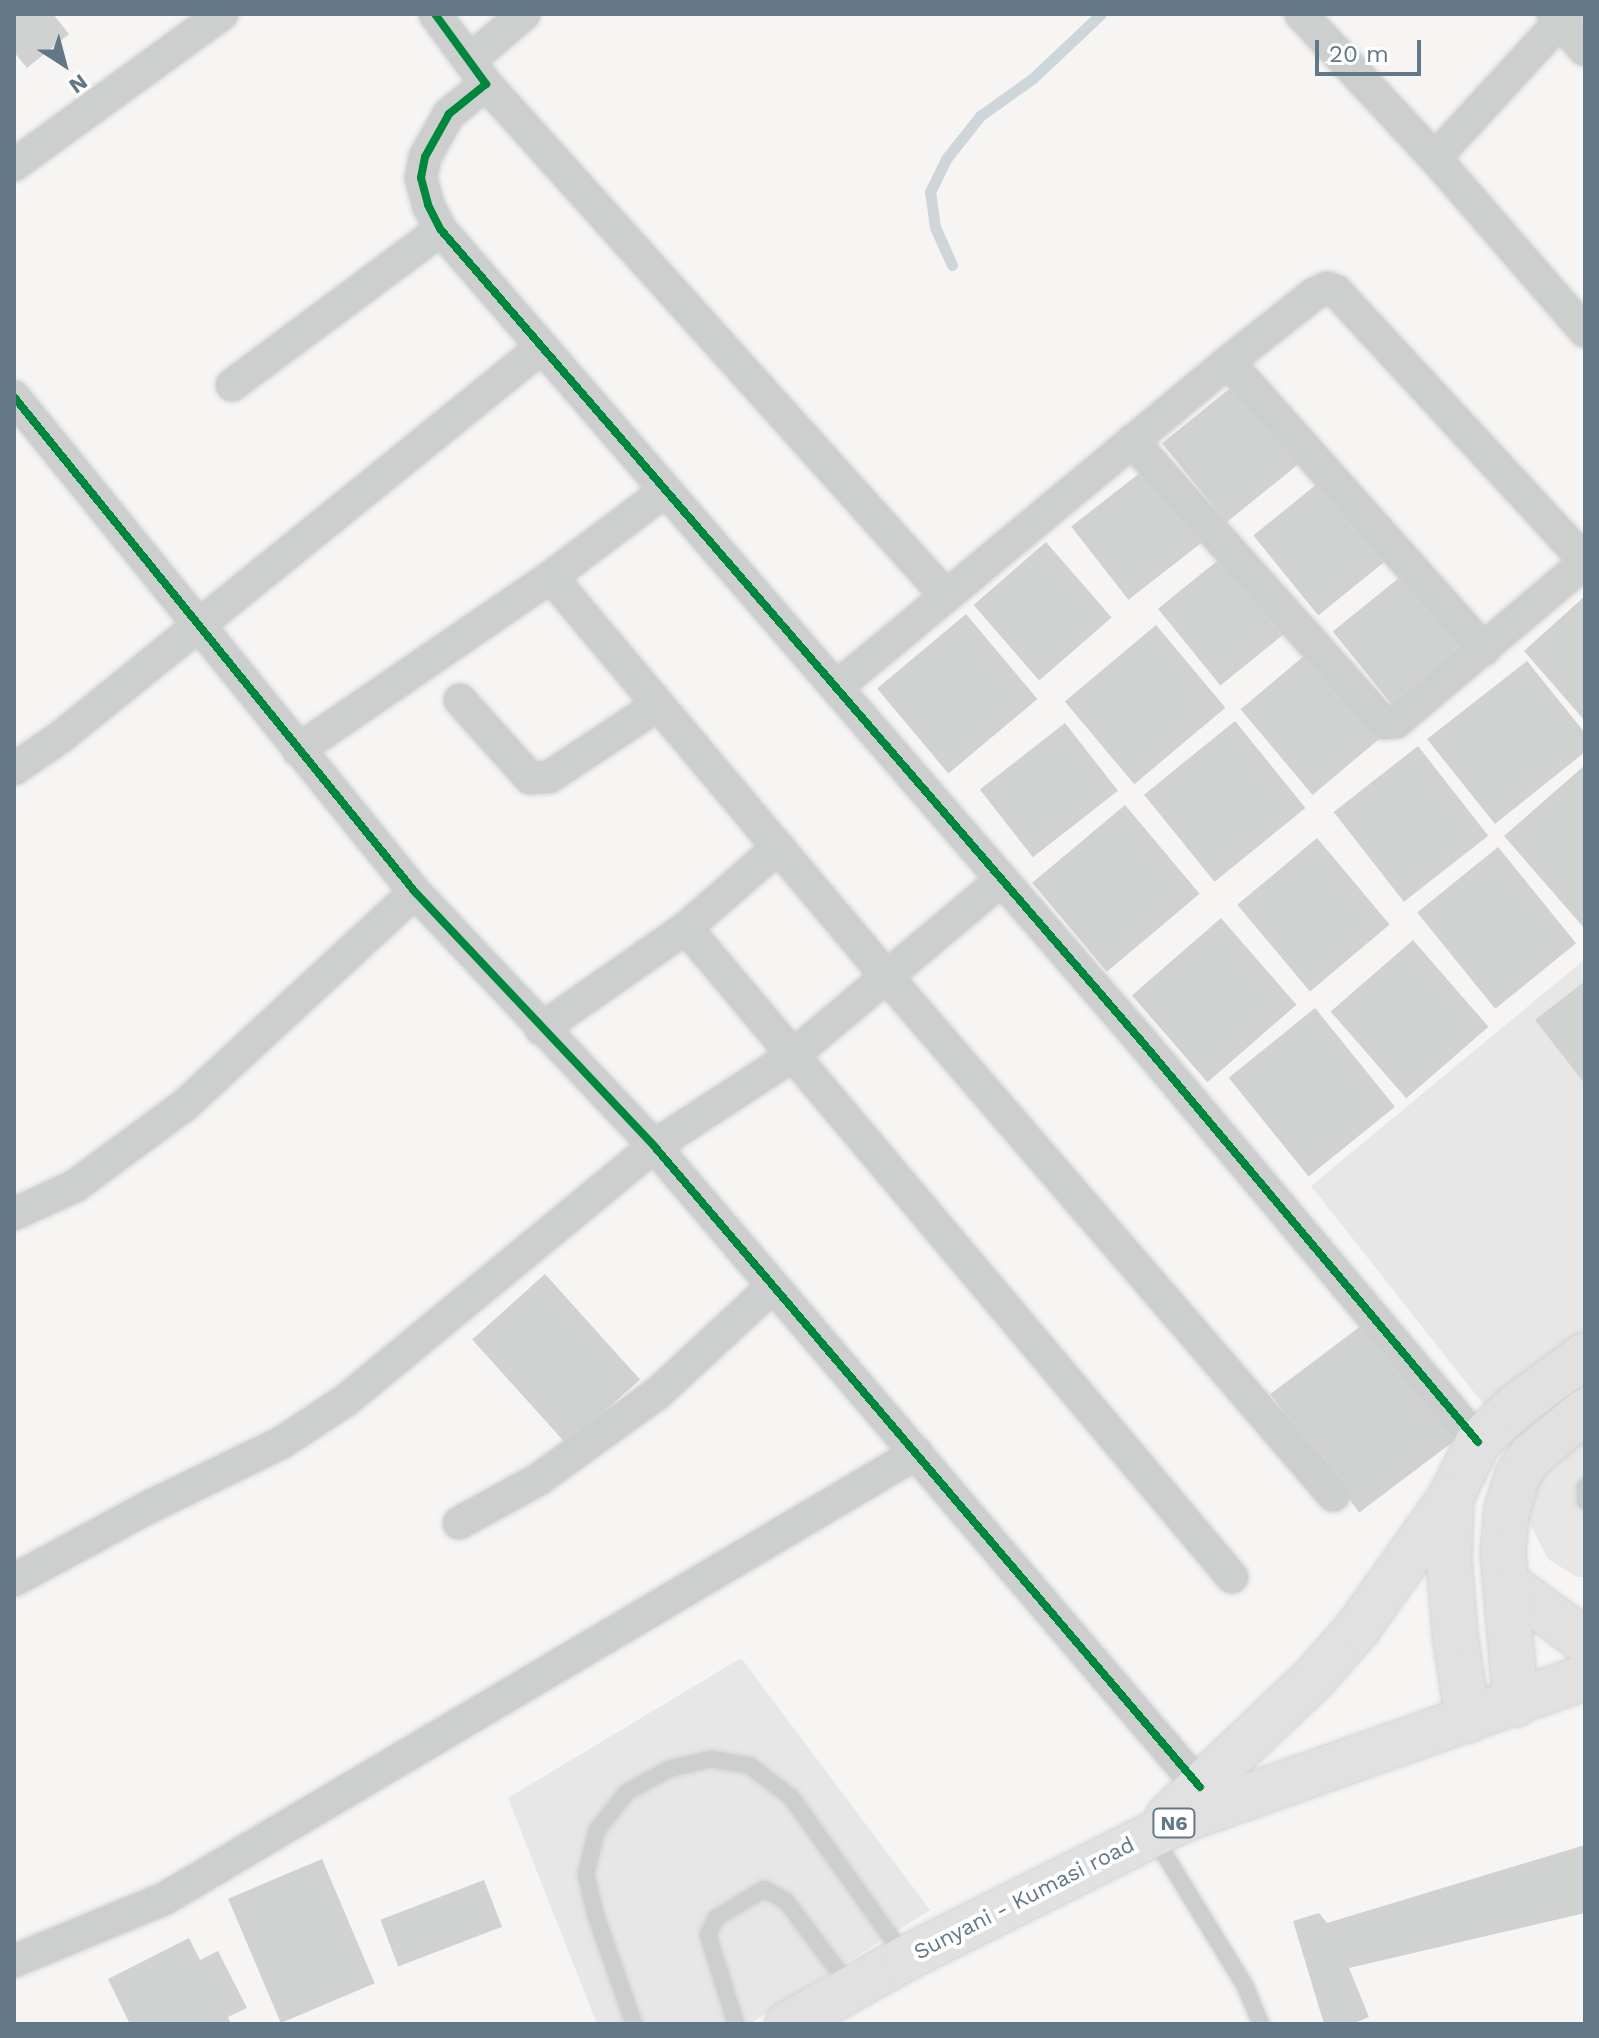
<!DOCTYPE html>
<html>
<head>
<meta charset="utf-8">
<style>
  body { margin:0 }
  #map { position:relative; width:1599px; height:2038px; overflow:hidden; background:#f6f5f4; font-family:"Work Sans",sans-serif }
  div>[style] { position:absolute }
  .built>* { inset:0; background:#e6e7e6 }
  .stream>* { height:11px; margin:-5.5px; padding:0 5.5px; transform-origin:5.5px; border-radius:5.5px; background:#ced6d9 }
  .building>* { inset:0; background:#d0d1d1; transform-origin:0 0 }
  .roads { filter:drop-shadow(0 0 2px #d1d2d3) drop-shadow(0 0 2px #d1d2d3) }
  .service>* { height:16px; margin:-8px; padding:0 8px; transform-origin:8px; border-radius:8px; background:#cdcfcf }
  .minor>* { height:32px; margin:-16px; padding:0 16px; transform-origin:16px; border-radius:16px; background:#cdcfcf }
  .primary>* { height:44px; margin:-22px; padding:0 22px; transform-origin:22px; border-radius:22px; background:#e1e1e2 }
  .cycleway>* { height:8px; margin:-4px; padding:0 4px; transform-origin:4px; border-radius:4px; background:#00873e }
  span { translate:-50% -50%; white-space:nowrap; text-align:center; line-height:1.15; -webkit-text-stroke:8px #fff; paint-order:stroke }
  .shield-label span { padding:2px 6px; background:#fff; border:2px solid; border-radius:6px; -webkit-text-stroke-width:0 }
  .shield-label { font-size:20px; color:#637886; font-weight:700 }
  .street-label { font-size:22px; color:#637886 }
  .frame { position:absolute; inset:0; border:16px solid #637886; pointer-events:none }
  .north { position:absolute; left:24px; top:24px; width:80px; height:80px; -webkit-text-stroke:6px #fff; paint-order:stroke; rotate:144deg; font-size:22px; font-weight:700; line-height:32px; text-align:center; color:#637886 }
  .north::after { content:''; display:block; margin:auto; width:28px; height:36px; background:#637886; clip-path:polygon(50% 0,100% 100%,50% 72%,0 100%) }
  .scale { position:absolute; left:1315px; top:40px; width:106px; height:36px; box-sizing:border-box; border:4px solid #637886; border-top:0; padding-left:10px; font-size:24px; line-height:28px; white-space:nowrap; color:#637886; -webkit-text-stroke:6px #fff; paint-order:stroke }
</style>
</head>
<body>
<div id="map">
  <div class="built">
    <i style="clip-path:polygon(1585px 959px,1585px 1369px,1502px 1428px,1311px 1186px)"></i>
    <i style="clip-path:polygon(1585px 1429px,1585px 1578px,1577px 1577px,1548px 1559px,1528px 1520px,1538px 1486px,1557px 1449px)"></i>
    <i style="clip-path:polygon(741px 1658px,930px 1910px,749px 2024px,597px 2024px,508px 1798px)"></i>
  </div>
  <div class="stream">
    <i style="left:952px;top:265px;width:42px;rotate:-114.1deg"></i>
    <i style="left:935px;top:227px;width:35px;rotate:-98deg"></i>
    <i style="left:930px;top:192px;width:37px;rotate:-64deg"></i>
    <i style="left:946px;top:159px;width:55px;rotate:-51.7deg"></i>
    <i style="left:980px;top:116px;width:65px;rotate:-35.6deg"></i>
    <i style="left:1033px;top:78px;width:93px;rotate:-43.3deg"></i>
  </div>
  <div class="building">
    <i style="clip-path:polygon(14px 14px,53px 14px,69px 34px,27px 68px,14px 52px)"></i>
    <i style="left:1239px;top:381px;width:102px;height:99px;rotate:51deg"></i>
    <i style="left:1150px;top:465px;width:93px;height:100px;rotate:52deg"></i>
    <i style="left:1328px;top:475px;width:103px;height:96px;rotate:51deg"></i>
    <i style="left:1046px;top:542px;width:100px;height:96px;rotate:49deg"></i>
    <i style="left:1228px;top:552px;width:99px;height:90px;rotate:51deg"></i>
    <i style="left:1405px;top:573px;width:99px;height:93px;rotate:51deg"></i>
    <i style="clip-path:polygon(1585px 596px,1585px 721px,1524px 651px)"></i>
    <i style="left:966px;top:614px;width:111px;height:116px;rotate:50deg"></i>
    <i style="left:1156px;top:625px;width:108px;height:119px;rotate:50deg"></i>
    <i style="left:1311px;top:650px;width:112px;height:92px;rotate:50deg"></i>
    <i style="clip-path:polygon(1527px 661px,1585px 733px,1585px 752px,1495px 824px,1427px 739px)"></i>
    <i style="left:1235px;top:721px;width:112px;height:117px;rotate:51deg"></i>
    <i style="left:1065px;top:723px;width:86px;height:108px;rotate:52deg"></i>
    <i style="left:1418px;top:746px;width:114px;height:107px;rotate:52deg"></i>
    <i style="clip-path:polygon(1585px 765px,1585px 929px,1504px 836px)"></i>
    <i style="left:1125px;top:805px;width:116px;height:121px;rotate:50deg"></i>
    <i style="left:1317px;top:838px;width:113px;height:104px;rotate:50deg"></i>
    <i style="left:1498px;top:847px;width:124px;height:104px;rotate:51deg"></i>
    <i style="left:1221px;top:918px;width:115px;height:118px;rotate:49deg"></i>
    <i style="left:1413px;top:940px;width:115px;height:109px;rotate:49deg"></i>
    <i style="clip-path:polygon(1585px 981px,1585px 1084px,1535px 1020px)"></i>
    <i style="left:1315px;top:1008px;width:127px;height:111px;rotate:51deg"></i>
    <i style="left:545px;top:1274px;width:142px;height:98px;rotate:48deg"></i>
    <i style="left:1366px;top:1322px;width:148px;height:120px;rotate:53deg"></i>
    <i style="clip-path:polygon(1585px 1845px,1585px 1913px,1349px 1968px,1369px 2017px,1352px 2024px,1324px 2024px,1293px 1921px,1319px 1913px,1327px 1923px)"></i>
    <i style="left:322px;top:1859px;width:135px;height:102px;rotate:67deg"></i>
    <i style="left:484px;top:1880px;width:50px;height:111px;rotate:69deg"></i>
    <i style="clip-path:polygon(189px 1938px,200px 1960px,218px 1951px,247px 2008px,228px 2017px,231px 2024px,130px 2024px,108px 1979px)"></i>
  </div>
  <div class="roads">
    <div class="service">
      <i style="left:1585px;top:1487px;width:14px;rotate:90deg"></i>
      <i style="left:1152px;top:1834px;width:178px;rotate:58.5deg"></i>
      <i style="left:1245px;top:1986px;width:41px;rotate:67.2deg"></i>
      <i style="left:634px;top:2024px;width:118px;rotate:-109.4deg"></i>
      <i style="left:595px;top:1913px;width:40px;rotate:-103deg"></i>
      <i style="left:586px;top:1874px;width:45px;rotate:-76deg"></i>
      <i style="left:597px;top:1830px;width:48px;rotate:-51.7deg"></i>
      <i style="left:627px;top:1792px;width:48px;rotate:-28.7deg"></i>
      <i style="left:669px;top:1769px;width:43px;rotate:-13.4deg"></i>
      <i style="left:711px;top:1759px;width:40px;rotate:10deg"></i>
      <i style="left:750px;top:1766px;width:51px;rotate:37.1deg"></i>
      <i style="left:791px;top:1797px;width:196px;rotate:54.5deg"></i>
      <i style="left:736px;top:2024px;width:93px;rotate:-107.5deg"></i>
      <i style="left:708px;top:1935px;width:19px;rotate:-65deg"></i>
      <i style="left:716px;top:1918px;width:56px;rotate:-31.1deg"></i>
      <i style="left:764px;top:1889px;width:25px;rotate:29deg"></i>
      <i style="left:786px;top:1901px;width:107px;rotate:53.3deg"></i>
    </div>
    <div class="minor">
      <i style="left:435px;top:14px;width:87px;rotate:53.9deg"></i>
      <i style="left:486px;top:84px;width:48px;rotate:141deg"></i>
      <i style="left:449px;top:114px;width:49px;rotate:119.2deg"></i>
      <i style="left:425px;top:157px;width:21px;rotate:101deg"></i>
      <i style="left:421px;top:178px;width:28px;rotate:75deg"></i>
      <i style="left:428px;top:205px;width:28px;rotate:63deg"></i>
      <i style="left:441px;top:230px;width:1074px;rotate:49.19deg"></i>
      <i style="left:1143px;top:1043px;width:521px;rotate:49.98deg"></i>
      <i style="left:1301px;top:14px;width:197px;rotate:47.1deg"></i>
      <i style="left:1435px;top:158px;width:229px;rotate:49.1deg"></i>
      <i style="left:1553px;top:14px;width:48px;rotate:48.4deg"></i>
      <i style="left:470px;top:60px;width:71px;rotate:-40.4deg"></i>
      <i style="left:486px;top:84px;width:688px;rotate:48.06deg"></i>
      <i style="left:1435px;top:158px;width:195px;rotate:-47.5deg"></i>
      <i style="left:14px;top:165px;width:257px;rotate:-36deg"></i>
      <i style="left:1228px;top:362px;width:385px;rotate:48.3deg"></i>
      <i style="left:232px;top:385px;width:260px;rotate:-36.6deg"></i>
      <i style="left:14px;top:397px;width:637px;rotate:50.99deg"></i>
      <i style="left:415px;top:892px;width:349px;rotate:46.7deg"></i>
      <i style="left:654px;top:1146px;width:842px;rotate:49.58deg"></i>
      <i style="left:1132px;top:441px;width:378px;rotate:48.2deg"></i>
      <i style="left:1384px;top:723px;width:12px;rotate:-5deg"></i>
      <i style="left:1396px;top:722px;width:248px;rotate:-40.2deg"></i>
      <i style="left:551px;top:577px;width:522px;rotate:49.97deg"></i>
      <i style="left:887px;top:977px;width:684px;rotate:49.27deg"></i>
      <i style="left:838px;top:686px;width:507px;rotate:-39.72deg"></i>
      <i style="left:1228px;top:362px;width:110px;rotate:-38.3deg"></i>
      <i style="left:1314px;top:294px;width:14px;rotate:-25deg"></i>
      <i style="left:1327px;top:288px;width:9px;rotate:18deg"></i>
      <i style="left:1336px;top:291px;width:367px;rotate:47.3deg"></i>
      <i style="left:460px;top:700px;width:105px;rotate:48.1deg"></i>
      <i style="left:530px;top:778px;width:19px;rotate:-3deg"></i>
      <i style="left:549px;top:777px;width:131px;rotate:-33.4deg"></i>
      <i style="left:298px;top:750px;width:306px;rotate:-34.4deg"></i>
      <i style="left:551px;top:577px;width:143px;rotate:-37deg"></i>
      <i style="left:14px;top:769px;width:58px;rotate:-34.5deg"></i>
      <i style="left:62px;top:736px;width:616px;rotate:-39.01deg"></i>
      <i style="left:686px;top:928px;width:848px;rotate:49.93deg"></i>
      <i style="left:541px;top:1029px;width:177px;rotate:-34.9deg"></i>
      <i style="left:686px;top:928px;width:123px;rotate:-41.1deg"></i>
      <i style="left:14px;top:1214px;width:67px;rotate:-24.7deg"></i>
      <i style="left:75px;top:1186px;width:137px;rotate:-36.4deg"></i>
      <i style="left:185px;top:1105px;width:313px;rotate:-42.8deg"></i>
      <i style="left:459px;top:1523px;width:91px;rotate:-28.8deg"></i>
      <i style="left:539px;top:1479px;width:147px;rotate:-35.9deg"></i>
      <i style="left:658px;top:1393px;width:157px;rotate:-42.9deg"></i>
      <i style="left:14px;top:1580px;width:156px;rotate:-28.4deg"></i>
      <i style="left:151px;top:1506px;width:144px;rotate:-25.9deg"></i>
      <i style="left:281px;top:1443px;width:77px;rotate:-33.3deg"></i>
      <i style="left:345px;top:1401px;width:401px;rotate:-39.5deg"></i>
      <i style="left:654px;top:1146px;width:165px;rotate:-33.1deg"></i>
      <i style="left:792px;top:1056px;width:274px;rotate:-40deg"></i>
      <i style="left:14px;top:1961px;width:162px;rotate:-22.5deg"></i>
      <i style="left:164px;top:1899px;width:875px;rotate:-30.64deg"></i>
    </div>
    <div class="primary">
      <i style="left:1506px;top:1583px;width:98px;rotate:36.3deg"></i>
      <i style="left:1516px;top:1704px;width:152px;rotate:-94.9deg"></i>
      <i style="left:1503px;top:1553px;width:44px;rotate:-84.8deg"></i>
      <i style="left:1507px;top:1509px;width:36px;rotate:-72deg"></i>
      <i style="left:1518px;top:1475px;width:23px;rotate:-56deg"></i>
      <i style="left:1531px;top:1456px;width:70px;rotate:-39.8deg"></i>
      <i style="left:1468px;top:1720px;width:87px;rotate:-98.6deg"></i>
      <i style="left:1455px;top:1634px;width:73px;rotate:-94.7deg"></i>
      <i style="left:1449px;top:1561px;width:64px;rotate:-88.2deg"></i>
      <i style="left:1451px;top:1497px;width:61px;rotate:-63.9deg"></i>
      <i style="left:1478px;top:1442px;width:51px;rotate:-43.4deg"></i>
      <i style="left:1515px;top:1407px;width:87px;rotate:-36.6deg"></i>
      <i style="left:1168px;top:1817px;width:202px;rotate:-43.6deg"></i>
      <i style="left:1314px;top:1678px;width:65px;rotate:-48.7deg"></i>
      <i style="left:1357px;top:1629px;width:162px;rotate:-54.5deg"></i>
      <i style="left:788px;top:2024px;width:135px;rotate:-29.2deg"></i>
      <i style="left:906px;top:1958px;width:305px;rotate:-26.6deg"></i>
      <i style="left:1179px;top:1821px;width:431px;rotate:-19.5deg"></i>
    </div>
  </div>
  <div class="cycleway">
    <i style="left:435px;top:14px;width:87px;rotate:53.9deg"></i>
    <i style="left:486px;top:84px;width:48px;rotate:141deg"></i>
    <i style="left:449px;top:114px;width:49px;rotate:119.2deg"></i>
    <i style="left:425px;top:157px;width:21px;rotate:101deg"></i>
    <i style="left:421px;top:178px;width:28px;rotate:75deg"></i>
    <i style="left:428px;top:205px;width:28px;rotate:63deg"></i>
    <i style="left:441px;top:230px;width:1074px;rotate:49.19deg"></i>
    <i style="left:1143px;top:1043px;width:521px;rotate:49.98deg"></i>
    <i style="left:14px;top:397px;width:637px;rotate:50.99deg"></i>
    <i style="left:415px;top:892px;width:349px;rotate:46.7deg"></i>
    <i style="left:654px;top:1146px;width:842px;rotate:49.58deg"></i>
  </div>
  <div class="shield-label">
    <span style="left:1174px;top:1823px">N6</span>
  </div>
  <div class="street-label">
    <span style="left:1024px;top:1898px;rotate:-27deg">Sunyani - Kumasi road</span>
  </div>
  <div class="frame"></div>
  <div class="north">N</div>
  <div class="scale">20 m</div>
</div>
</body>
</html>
